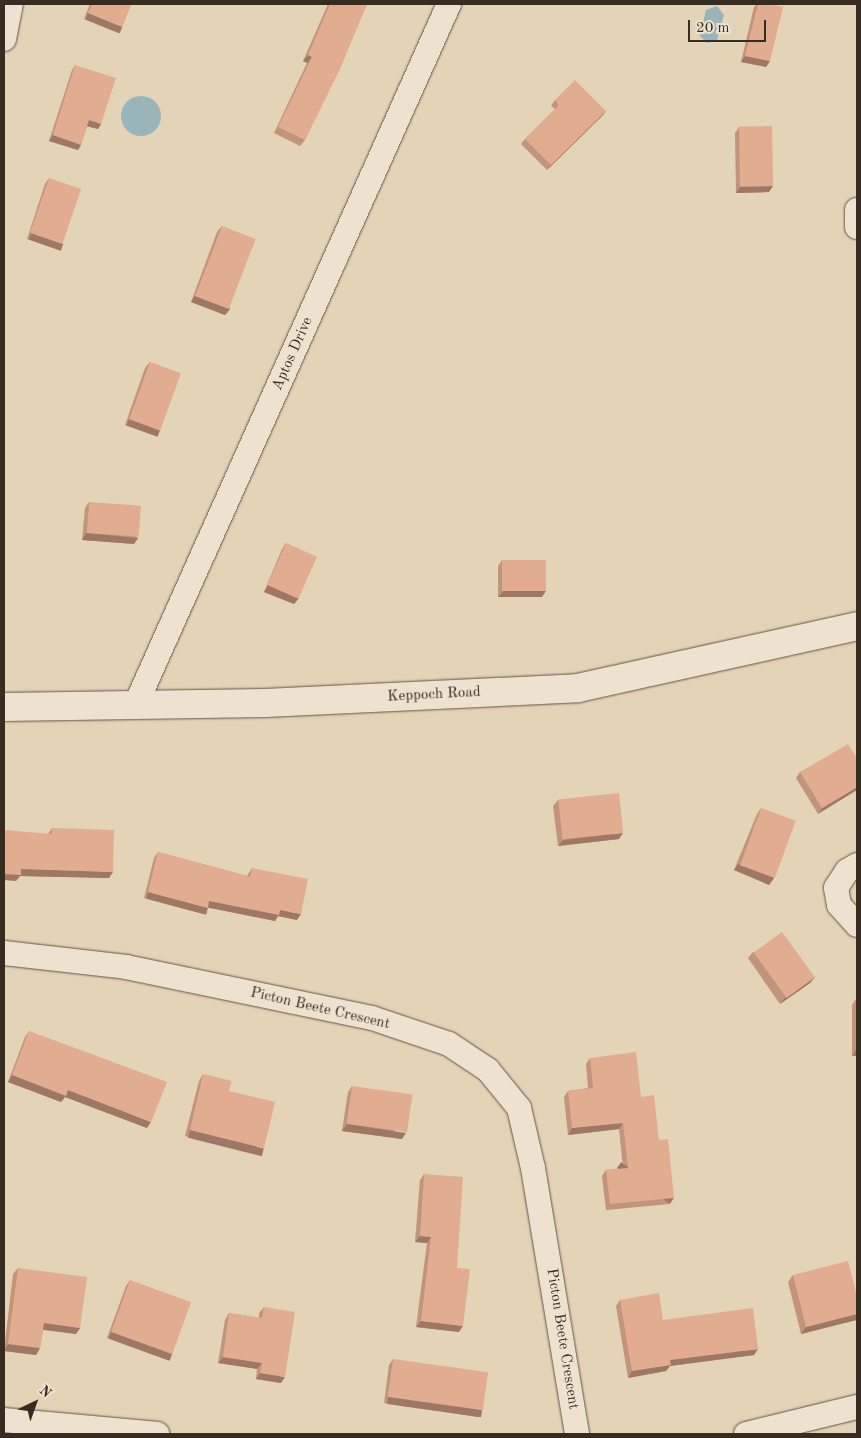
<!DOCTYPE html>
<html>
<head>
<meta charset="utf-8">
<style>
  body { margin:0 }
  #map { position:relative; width:861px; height:1438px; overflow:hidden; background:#e3d3b7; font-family:"Old Standard TT",serif }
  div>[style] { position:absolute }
  .water>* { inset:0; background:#99b5b9 }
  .round { border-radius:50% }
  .roads { filter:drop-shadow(0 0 1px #625646) drop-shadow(0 0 1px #625646) }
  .street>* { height:24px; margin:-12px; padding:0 12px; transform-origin:12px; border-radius:12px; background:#ede2d0 }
  .secondary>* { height:28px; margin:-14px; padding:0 14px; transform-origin:14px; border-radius:14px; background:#ede2d0 }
  .wall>* { inset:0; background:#c2947c }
  .shaded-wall>* { inset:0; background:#9e7865; transform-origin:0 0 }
  .building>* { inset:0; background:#e2ac90; transform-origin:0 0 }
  span { translate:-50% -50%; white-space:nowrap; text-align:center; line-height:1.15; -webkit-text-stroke:4.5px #ede2d0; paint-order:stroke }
  .street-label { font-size:15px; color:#372c21 }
  .frame { position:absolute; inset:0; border:5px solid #372c21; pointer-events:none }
  .north { position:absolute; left:10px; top:1378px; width:50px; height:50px; -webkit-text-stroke:4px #ede2d0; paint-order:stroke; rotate:42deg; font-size:14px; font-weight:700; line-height:20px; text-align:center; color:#372c21 }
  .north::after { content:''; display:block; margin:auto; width:18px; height:22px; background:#372c21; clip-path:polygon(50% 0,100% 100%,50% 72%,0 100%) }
  .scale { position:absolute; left:688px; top:20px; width:78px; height:22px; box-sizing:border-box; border:2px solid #372c21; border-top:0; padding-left:6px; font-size:15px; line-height:18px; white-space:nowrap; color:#372c21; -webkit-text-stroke:4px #ede2d0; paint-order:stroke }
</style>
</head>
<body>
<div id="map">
  <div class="water">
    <i style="clip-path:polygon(717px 6px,724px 15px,717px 40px,707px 43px,700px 36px,706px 10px)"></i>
    <i class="round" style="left:121px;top:96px;width:40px;height:40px"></i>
  </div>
  <div class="roads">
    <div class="street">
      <i style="left:4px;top:39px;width:36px;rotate:-79deg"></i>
      <i style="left:857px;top:210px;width:17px;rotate:90deg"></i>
      <i style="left:136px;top:704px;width:767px;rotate:-65.91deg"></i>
      <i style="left:857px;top:865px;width:12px;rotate:149deg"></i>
      <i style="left:847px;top:871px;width:20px;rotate:123deg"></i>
      <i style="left:836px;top:888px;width:17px;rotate:80deg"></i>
      <i style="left:839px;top:905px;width:27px;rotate:48deg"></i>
      <i style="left:4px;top:953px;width:123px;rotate:6.5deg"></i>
      <i style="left:126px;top:967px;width:251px;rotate:11.7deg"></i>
      <i style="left:372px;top:1018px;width:81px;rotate:18.7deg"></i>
      <i style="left:449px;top:1044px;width:47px;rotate:33.7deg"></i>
      <i style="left:488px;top:1070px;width:49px;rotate:50.8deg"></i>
      <i style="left:519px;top:1108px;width:62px;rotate:76.9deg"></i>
      <i style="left:533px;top:1168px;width:270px;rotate:80.6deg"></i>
      <i style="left:4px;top:1420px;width:154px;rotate:5.2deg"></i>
      <i style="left:746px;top:1434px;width:114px;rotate:-13.7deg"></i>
    </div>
    <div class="secondary">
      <i style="left:4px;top:707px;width:261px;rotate:-0.9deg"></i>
      <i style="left:265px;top:703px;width:313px;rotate:-2.7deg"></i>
      <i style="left:578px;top:688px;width:286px;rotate:-12.5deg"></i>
    </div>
  </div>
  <div class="wall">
    <i style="clip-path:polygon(90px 4px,131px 4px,122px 27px,118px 33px,84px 19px)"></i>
    <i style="clip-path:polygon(328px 4px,367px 4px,305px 140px,300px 146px,274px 133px,307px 63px,303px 61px)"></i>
    <i style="clip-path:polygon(757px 4px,770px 4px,770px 61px,766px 67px,741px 62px,754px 7px)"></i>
    <i style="clip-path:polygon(75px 65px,101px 124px,98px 129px,87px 126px,81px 145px,78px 150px,49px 141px,72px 70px)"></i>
    <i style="clip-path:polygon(555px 100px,606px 111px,602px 116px,547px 170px,521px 144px,525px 139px,555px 109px,551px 106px)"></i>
    <i style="clip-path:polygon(739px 127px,769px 192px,736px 193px,735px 133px)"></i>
    <i style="clip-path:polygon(49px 178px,63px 244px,59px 250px,27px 239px,45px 184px)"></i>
    <i style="clip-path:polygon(222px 226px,230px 309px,225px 315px,191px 302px,217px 232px)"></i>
    <i style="clip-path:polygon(150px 362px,156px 436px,125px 425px,145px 368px)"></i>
    <i style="clip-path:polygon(89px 502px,138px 538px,134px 544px,82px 540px,85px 508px)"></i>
    <i style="clip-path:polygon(286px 543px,299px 598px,294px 604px,264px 592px,282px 549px)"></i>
    <i style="clip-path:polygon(502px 560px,542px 597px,498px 597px,498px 566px)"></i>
    <i style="clip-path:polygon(857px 758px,818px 814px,796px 778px,800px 772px)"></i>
    <i style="clip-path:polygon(558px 800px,619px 839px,558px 846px,553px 806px)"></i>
    <i style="clip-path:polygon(761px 808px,774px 878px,769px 885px,734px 870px,757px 814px)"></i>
    <i style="clip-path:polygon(52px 828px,109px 878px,20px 876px,16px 881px)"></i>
    <i style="clip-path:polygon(158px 852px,247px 876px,252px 868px,297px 920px,278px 916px,275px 921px,208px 907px,204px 914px,144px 898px,154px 858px)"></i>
    <i style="clip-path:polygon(753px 952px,815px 977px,810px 983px,780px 1004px,748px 958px)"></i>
    <i style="clip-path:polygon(856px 999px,857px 1056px,852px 1056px,852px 1005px)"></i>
    <i style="clip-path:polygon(29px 1031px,147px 1128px,65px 1097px,61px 1102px,8px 1082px,25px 1037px)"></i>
    <i style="clip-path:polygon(590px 1058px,641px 1097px,659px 1140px,670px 1204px,606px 1210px,602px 1176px,606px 1170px,623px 1168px,619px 1129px,568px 1135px,564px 1097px,568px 1091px,588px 1088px,586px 1064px)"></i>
    <i style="clip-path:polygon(203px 1074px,229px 1091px,260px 1154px,185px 1136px,199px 1081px)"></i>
    <i style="clip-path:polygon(352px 1086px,402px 1139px,342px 1131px,348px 1092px)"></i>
    <i style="clip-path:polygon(424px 1174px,457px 1268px,459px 1332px,416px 1327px,427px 1243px,415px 1242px,420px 1180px)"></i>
    <i style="clip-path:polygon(18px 1268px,80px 1328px,76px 1334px,43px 1330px,40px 1348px,36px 1355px,4px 1351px,13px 1274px)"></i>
    <i style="clip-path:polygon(793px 1275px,857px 1297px,857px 1319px,801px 1334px,788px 1282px)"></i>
    <i style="clip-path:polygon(130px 1280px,172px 1354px,167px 1360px,107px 1338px,126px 1286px)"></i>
    <i style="clip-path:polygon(620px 1300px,663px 1320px,754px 1355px,670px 1366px,666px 1371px,628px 1378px,616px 1306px)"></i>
    <i style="clip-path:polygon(264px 1307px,281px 1383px,256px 1379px,257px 1369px,218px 1363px,225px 1320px,229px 1313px,259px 1318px,259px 1313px)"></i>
    <i style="clip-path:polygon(393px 1359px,482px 1411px,478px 1417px,384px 1403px,389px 1365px)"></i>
  </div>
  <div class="shaded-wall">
    <i style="left:88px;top:13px;width:37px;height:7px;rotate:22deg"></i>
    <i style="clip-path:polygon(308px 55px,312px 57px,307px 63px,303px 61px)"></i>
    <i style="clip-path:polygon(745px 56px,770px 61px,766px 67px,741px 62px)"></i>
    <i style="clip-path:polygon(606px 111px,602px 116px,547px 170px,551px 165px)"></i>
    <i style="clip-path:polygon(89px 120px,101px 124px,98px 129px,86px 126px)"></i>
    <i style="clip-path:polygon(53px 135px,81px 145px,78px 150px,49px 141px)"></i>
    <i style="clip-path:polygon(773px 186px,769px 192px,736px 193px,740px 187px)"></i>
    <i style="left:31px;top:233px;width:34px;height:7px;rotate:19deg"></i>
    <i style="clip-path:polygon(195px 296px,230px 309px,225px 315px,191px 302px)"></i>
    <i style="left:129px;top:419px;width:33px;height:7px;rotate:20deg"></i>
    <i style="clip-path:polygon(86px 533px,138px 538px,134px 544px,82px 540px)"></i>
    <i style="clip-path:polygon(268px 585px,299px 598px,294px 604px,264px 592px)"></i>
    <i style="clip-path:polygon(503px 591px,546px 591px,542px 597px,498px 597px)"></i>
    <i style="clip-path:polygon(857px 787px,857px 790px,818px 814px,822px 808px)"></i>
    <i style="clip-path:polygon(623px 833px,619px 839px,558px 846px,563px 840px)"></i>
    <i style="clip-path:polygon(738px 864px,774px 878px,769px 885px,734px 870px)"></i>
    <i style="clip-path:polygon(21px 869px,113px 872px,109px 878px,20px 876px,16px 881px,4px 880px,4px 874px)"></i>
    <i style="left:148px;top:892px;width:62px;height:7px;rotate:15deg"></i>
    <i style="clip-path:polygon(209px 901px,280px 910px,301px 914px,297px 920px,278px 916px,275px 921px,205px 907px)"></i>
    <i style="clip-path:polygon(815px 977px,810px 983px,780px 1004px,785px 998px)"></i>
    <i style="clip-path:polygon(856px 1050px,857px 1050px,857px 1056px,852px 1056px)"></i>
    <i style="clip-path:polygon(12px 1075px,68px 1090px,151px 1122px,147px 1128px,65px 1097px,61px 1102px,8px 1082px)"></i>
    <i style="clip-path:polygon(623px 1123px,619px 1129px,568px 1135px,572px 1128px)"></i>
    <i style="clip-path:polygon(347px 1124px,406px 1133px,402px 1139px,342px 1131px)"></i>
    <i style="left:190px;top:1130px;width:76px;height:8px;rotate:14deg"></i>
    <i style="left:674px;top:1198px;width:7px;height:64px;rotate:124deg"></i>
    <i style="clip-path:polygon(420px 1236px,431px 1237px,427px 1243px,415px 1242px)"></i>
    <i style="clip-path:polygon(857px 1314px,857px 1320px,801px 1334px,806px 1327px)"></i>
    <i style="clip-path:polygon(421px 1321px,463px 1326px,459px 1332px,416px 1327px)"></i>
    <i style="clip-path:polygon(44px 1323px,80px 1328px,76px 1334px,39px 1329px)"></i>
    <i style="left:111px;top:1332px;width:65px;height:7px;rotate:20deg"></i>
    <i style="clip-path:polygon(8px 1344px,40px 1348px,36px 1355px,4px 1351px)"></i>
    <i style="clip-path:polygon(758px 1349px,754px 1355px,670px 1366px,666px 1371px,628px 1378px,632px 1371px,670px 1360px)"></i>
    <i style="clip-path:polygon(223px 1357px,262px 1363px,257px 1369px,218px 1363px)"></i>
    <i style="clip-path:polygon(260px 1373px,285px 1377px,281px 1383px,256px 1379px)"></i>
    <i style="left:388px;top:1397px;width:95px;height:7px;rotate:8deg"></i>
  </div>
  <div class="building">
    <i style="clip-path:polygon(92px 4px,131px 4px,122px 27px,88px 13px)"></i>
    <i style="clip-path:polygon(330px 4px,367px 4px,340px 69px,305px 140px,278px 127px,312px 57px,308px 55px)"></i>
    <i style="clip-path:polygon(758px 4px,770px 4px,783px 7px,770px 61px,745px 56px)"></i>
    <i style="clip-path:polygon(75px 65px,116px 78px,101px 124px,89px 120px,81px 145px,53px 135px)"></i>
    <i style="clip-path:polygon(575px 80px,606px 111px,551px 165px,525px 139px,559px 105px,555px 100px)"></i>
    <i style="left:772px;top:126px;width:60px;height:33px;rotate:89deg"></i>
    <i style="left:49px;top:178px;width:34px;height:58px;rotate:19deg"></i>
    <i style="left:222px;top:226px;width:36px;height:75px;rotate:21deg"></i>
    <i style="left:150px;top:362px;width:33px;height:61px;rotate:20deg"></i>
    <i style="left:89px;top:502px;width:52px;height:31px;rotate:4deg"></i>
    <i style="left:286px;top:543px;width:34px;height:46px;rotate:24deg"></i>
    <i style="left:502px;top:560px;width:44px;height:31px"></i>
    <i style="clip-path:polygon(848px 744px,857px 758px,857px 787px,822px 808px,800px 772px)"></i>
    <i style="left:619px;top:793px;width:40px;height:61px;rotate:84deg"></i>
    <i style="left:761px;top:808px;width:37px;height:61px;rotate:20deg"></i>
    <i style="clip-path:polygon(52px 828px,114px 830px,113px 872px,21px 869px,21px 875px,4px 874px,4px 830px,52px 834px)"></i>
    <i style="clip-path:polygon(158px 852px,250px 877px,252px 868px,308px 879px,301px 914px,280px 910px,279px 915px,209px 901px,208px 908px,148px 892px)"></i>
    <i style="left:782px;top:932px;width:56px;height:35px;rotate:54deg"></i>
    <i style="left:856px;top:999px;width:1px;height:51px"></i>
    <i style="clip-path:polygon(29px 1031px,167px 1082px,151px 1122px,68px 1090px,66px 1096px,12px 1075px)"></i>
    <i style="clip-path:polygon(636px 1052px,641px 1097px,654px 1095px,659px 1140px,668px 1139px,674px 1198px,610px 1204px,606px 1170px,628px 1168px,623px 1123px,572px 1128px,568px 1091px,593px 1088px,590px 1058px)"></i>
    <i style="clip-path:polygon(203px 1074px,232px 1081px,229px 1091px,275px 1102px,264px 1148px,190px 1130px)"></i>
    <i style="left:352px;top:1086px;width:61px;height:38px;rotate:8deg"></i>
    <i style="clip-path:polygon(424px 1174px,463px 1177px,457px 1268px,470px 1269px,463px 1326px,421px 1321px,431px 1237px,420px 1236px)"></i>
    <i style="clip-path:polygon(848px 1261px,857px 1297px,857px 1314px,806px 1327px,793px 1275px)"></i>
    <i style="clip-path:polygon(18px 1268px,87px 1277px,80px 1328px,44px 1323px,40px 1348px,8px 1344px)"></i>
    <i style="left:130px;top:1280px;width:65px;height:55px;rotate:20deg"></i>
    <i style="clip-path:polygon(659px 1293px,663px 1320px,753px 1308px,758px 1349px,670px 1360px,671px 1365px,632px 1371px,620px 1300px)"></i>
    <i style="clip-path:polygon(264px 1307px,295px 1312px,285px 1377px,260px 1373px,262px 1363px,223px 1357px,229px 1313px,262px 1318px)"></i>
    <i style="left:393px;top:1359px;width:96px;height:38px;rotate:8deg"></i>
  </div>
  <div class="street-label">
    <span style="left:293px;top:354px;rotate:-66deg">Aptos Drive</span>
    <span style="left:434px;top:695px;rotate:-3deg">Keppoch Road</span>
    <span style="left:320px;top:1009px;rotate:13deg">Picton Beete Crescent</span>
    <span style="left:562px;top:1339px;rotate:81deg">Picton Beete Crescent</span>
  </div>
  <div class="frame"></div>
  <div class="north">N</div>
  <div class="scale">20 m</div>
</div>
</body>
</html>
